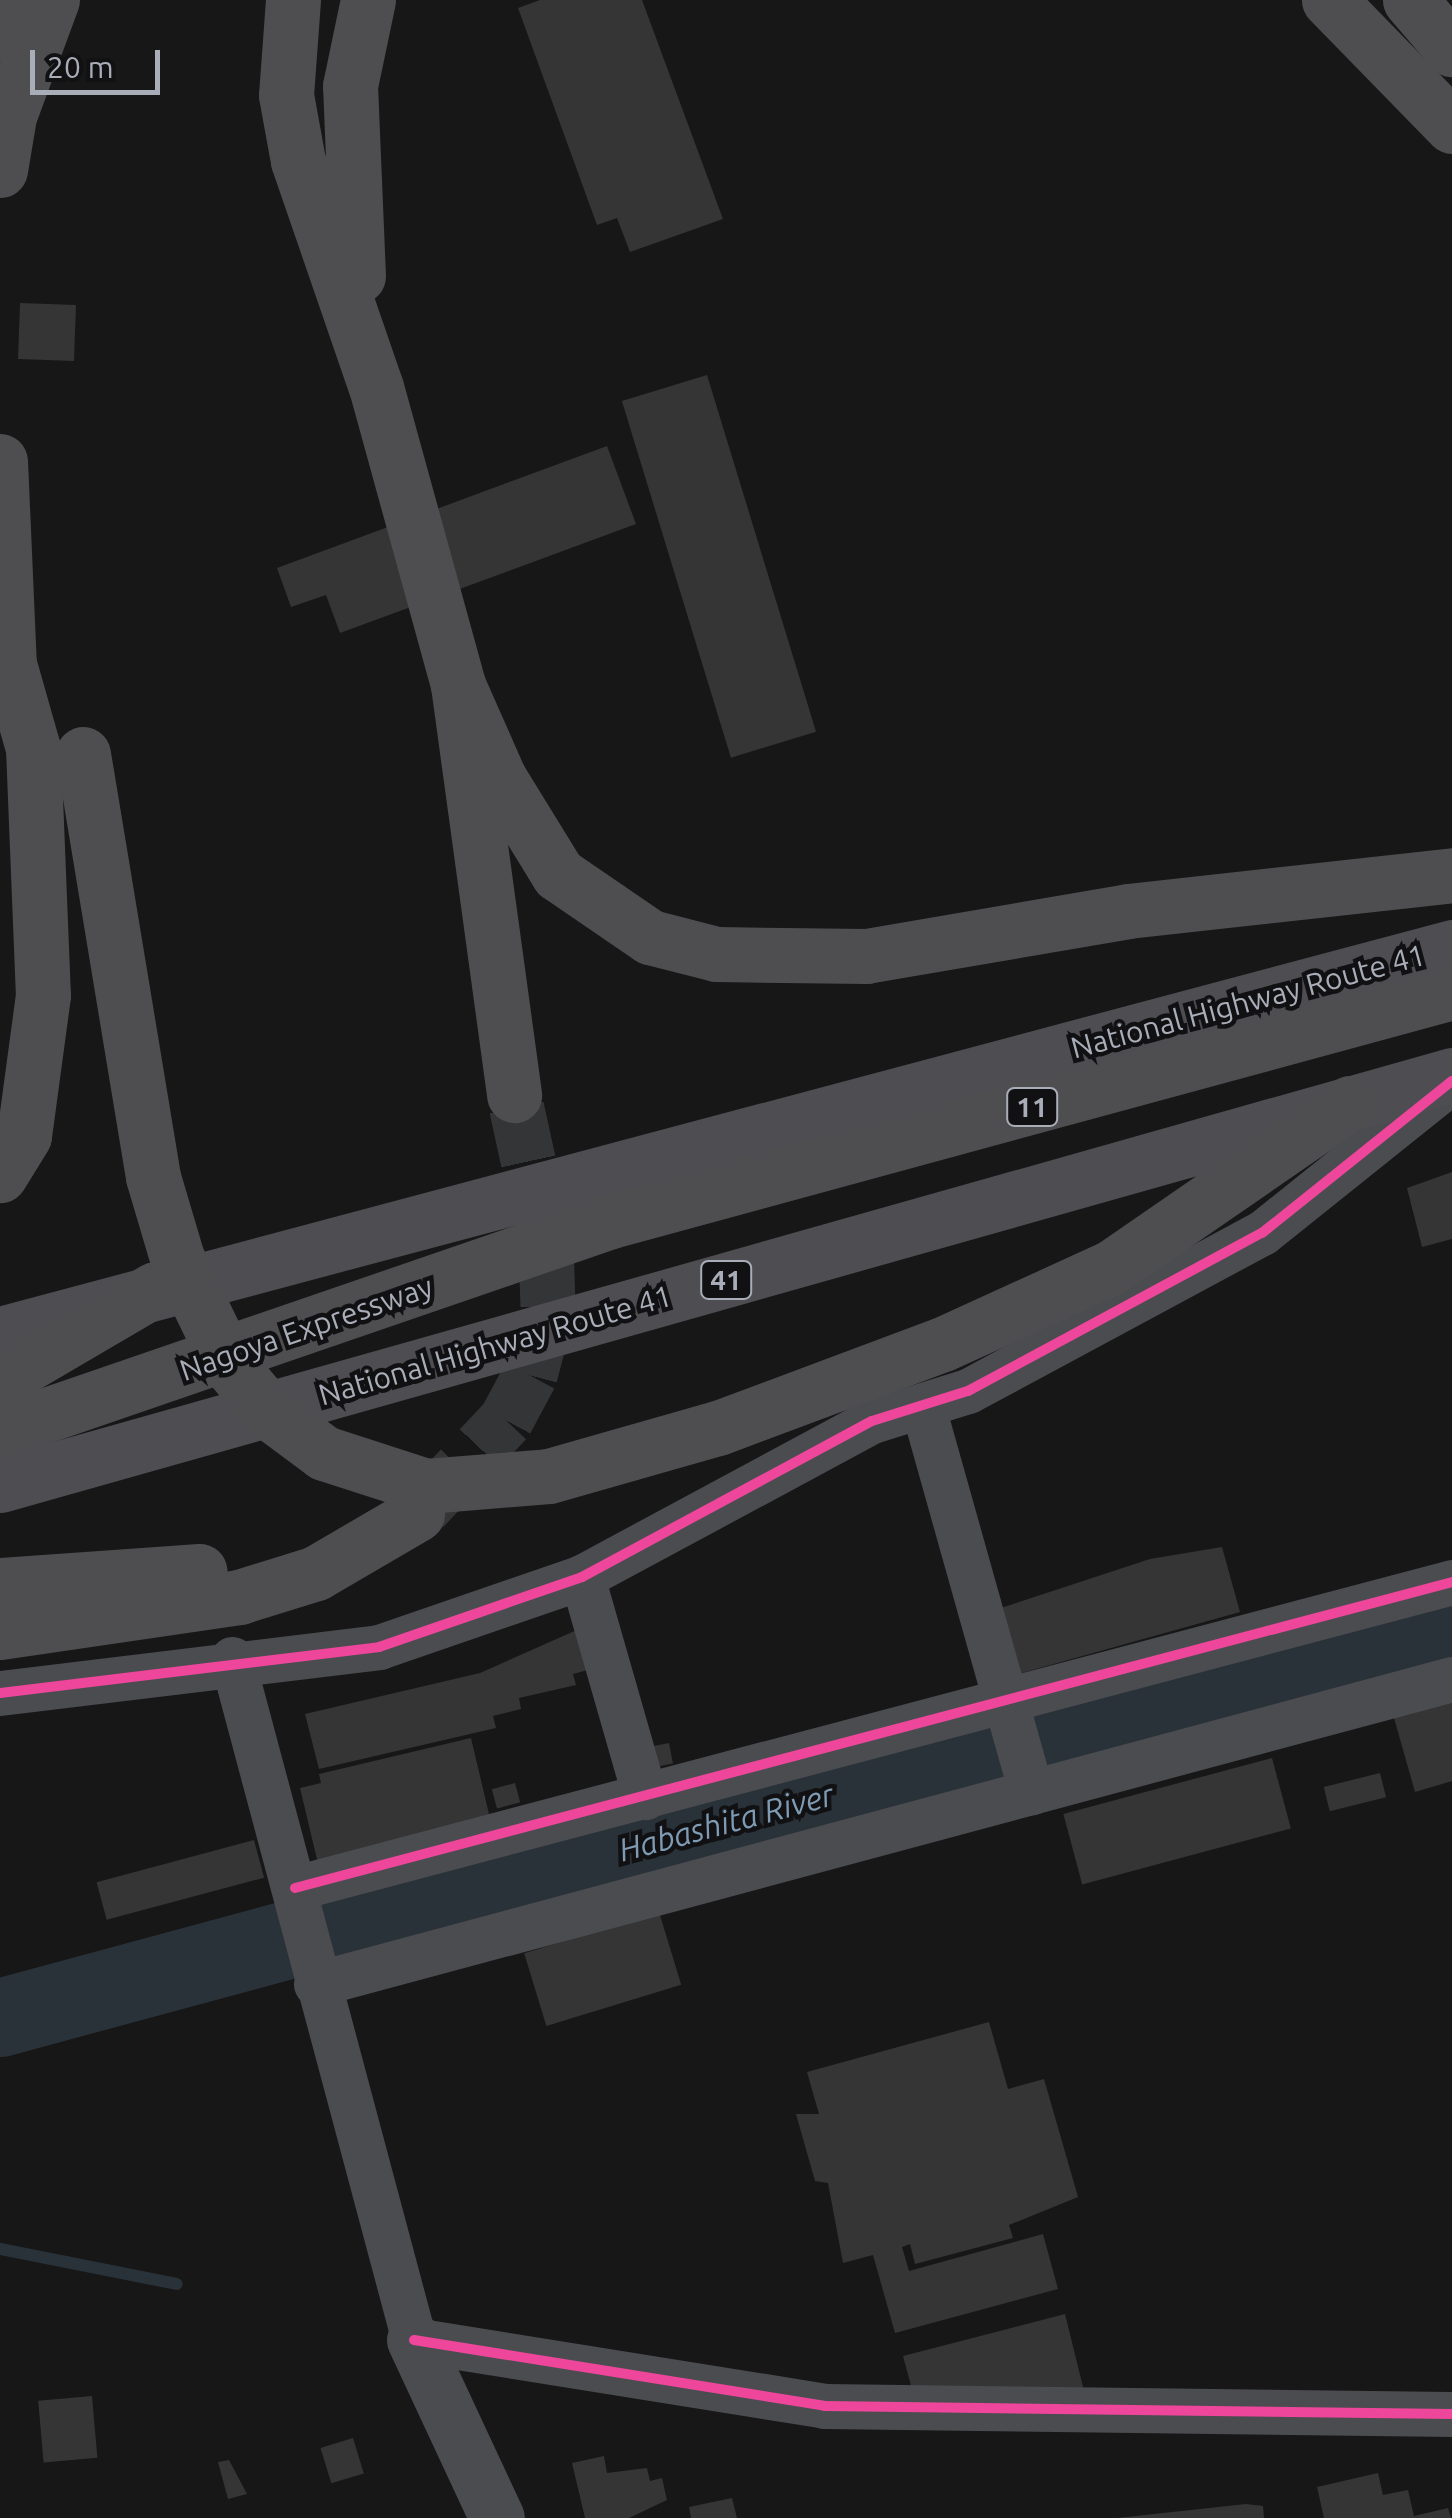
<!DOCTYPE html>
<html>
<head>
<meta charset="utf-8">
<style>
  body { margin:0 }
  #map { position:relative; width:1452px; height:2518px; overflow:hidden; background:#171717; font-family:Ubuntu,sans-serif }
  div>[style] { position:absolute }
  .stream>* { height:12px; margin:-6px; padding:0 6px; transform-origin:6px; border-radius:6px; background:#2a3239 }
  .river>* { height:78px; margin:-39px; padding:0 39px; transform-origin:39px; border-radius:39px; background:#2a3239 }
  .building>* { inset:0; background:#353536; transform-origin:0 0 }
  .motorway-tunnel>* { height:55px; margin-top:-27.5px; transform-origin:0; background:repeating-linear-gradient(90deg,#343537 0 55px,transparent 0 83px) }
  .minor>* { height:45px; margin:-22.5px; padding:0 22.5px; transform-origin:22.5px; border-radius:22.5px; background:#4b4c50 }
  .tertiary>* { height:55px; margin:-27.5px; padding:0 27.5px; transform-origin:27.5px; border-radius:27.5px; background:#4b4c50 }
  .trunk>* { height:55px; margin:-27.5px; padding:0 27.5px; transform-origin:27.5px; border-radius:27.5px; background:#4e4e52 }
  .motorway>* { height:55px; margin:-27.5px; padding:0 27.5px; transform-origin:27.5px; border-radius:27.5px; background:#4e4e51 }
  .motorway-bridge>* { height:55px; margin:-27.5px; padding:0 27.5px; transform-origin:27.5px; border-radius:27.5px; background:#4e4e51 }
  .cycleway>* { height:10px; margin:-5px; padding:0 5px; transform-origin:5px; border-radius:5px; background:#ed469a }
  span { translate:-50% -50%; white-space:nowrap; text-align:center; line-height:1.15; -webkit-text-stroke:9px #111113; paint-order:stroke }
  .shield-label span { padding:2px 8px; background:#111113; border:2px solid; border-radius:8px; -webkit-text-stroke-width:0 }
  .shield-label { font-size:28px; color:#a8adb8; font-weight:700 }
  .street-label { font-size:30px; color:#a8adb8 }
  .water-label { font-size:32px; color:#7f9bb3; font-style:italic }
  .scale { position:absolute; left:30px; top:50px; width:130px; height:45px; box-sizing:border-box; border:5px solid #a8adb8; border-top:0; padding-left:12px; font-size:30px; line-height:35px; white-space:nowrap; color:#a8adb8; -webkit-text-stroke:8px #111113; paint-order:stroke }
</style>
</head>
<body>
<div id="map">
  <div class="stream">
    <i style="left:0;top:2249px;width:180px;rotate:11.2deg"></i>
  </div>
  <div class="river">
    <i style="left:0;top:2018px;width:1504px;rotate:-15.14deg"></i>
  </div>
  <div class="building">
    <i style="clip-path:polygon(540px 0,642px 0,723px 219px,630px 252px,617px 218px,597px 225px,518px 8px)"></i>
    <i style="left:20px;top:303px;width:56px;height:56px;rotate:2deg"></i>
    <i style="left:707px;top:375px;width:373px;height:89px;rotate:73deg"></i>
    <i style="clip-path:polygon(607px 446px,636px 524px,340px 633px,326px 595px,291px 607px,277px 568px)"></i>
    <i style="clip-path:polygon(1452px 1172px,1452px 1239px,1422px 1247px,1407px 1188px)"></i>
    <i style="clip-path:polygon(1222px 1547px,1240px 1612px,1018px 1674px,998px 1609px,1150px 1559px)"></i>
    <i style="clip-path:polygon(579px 1629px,588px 1670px,573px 1674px,576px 1685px,519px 1698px,521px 1709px,493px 1716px,496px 1728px,319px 1769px,305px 1714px,480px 1673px)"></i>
    <i style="clip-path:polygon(1452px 1696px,1452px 1781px,1415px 1792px,1394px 1718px)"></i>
    <i style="clip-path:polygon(471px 1738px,493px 1831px,320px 1872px,300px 1788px,321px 1783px,319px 1774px)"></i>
    <i style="left:669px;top:1743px;width:21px;height:17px;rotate:79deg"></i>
    <i style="left:1272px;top:1758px;width:73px;height:216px;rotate:75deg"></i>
    <i style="left:1380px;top:1773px;width:25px;height:58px;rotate:76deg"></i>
    <i style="left:515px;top:1783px;width:20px;height:24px;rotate:75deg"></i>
    <i style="left:254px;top:1840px;width:39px;height:163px;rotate:75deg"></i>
    <i style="left:659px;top:1912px;width:76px;height:141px;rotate:73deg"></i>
    <i style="clip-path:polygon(989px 2022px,1008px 2089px,1044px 2079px,1078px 2197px,1009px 2225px,1013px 2238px,915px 2264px,910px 2244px,902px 2247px,909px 2271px,1043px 2234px,1058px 2289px,895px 2333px,873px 2255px,843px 2263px,828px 2183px,815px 2181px,796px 2114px,819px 2114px,807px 2072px)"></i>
    <i style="clip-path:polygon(1065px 2314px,1085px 2395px,913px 2393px,903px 2356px)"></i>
    <i style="left:92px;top:2396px;width:62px;height:54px;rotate:85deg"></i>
    <i style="left:353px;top:2438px;width:37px;height:34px;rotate:73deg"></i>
    <i style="clip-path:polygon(604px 2456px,607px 2473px,647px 2468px,650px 2481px,662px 2478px,667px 2500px,629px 2518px,585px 2518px,572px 2463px)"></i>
    <i style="clip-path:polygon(229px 2460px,247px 2494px,228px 2499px,218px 2462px)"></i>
    <i style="clip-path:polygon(1378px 2473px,1383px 2495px,1408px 2490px,1414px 2516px,1448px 2508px,1451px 2518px,1324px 2518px,1317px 2487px)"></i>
    <i style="clip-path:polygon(732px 2498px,737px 2518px,691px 2518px,689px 2507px)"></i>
    <i style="clip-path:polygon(1246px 2504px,1263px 2506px,1264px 2518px,1117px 2518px)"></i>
  </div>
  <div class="motorway-tunnel">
    <i style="left:423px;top:1508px;width:121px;rotate:-46.7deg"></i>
    <i style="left:506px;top:1420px;width:51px;rotate:-61.9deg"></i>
    <i style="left:530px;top:1375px;width:71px;rotate:-75.4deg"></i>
    <i style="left:548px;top:1306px;width:64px;rotate:-91.8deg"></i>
    <i style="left:546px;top:1242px;width:150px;rotate:-102.3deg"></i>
  </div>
  <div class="minor">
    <i style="left:924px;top:1411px;width:396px;rotate:74.3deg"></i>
    <i style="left:582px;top:1577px;width:229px;rotate:74deg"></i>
    <i style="left:232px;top:1659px;width:705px;rotate:75.04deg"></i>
    <i style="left:414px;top:2340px;width:415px;rotate:9.1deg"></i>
    <i style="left:824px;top:2406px;width:628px;rotate:0.73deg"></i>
    <i style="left:0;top:1693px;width:382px;rotate:-6.9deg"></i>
    <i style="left:379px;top:1647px;width:215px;rotate:-19deg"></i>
    <i style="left:582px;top:1577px;width:329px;rotate:-28.3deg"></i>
    <i style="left:872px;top:1421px;width:101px;rotate:-17.4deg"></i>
    <i style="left:968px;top:1391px;width:334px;rotate:-28.3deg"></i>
    <i style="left:1262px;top:1233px;width:243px;rotate:-38.7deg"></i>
    <i style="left:295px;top:1888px;width:1197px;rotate:-14.81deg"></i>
    <i style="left:316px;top:1984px;width:1176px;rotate:-15.03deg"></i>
  </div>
  <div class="tertiary">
    <i style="left:414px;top:2340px;width:196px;rotate:65deg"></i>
  </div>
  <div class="trunk">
    <i style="left:0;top:1334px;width:1503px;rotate:-14.92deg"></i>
    <i style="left:0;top:1485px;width:1509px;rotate:-15.77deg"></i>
  </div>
  <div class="motorway">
    <i style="left:293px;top:0;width:95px;rotate:94.2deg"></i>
    <i style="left:286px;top:95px;width:67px;rotate:79.7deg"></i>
    <i style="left:298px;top:161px;width:239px;rotate:71deg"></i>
    <i style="left:376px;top:387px;width:309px;rotate:74.6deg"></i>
    <i style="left:458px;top:685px;width:414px;rotate:82.2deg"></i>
    <i style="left:1329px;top:0;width:176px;rotate:45.7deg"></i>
    <i style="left:1410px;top:0;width:65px;rotate:49.4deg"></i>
    <i style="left:0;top:34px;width:34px;rotate:-82deg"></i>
    <i style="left:0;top:170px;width:55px;rotate:-80.5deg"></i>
    <i style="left:9px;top:116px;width:124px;rotate:-69.7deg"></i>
    <i style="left:358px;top:276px;width:190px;rotate:-92.4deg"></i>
    <i style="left:350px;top:86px;width:88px;rotate:-78.2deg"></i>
    <i style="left:0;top:461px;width:203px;rotate:87.5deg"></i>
    <i style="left:9px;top:664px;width:87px;rotate:74.1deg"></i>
    <i style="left:33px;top:748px;width:247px;rotate:87.7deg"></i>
    <i style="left:43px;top:995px;width:142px;rotate:97.7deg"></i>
    <i style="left:24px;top:1136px;width:46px;rotate:121.6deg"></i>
    <i style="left:458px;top:685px;width:102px;rotate:66.2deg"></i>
    <i style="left:499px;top:778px;width:113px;rotate:58.4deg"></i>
    <i style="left:558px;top:874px;width:112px;rotate:34.4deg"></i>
    <i style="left:650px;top:937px;width:68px;rotate:14.4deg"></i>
    <i style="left:716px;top:954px;width:150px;rotate:0.8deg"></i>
    <i style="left:866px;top:956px;width:266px;rotate:-9.7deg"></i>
    <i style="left:1128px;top:911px;width:326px;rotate:-6.3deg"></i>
    <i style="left:611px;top:1221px;width:872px;rotate:-15.23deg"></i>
    <i style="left:1112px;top:1267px;width:289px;rotate:-34.6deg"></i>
    <i style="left:0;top:1380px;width:180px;rotate:-30.4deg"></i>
    <i style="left:0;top:1585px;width:200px;rotate:-4deg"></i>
    <i style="left:0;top:1632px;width:242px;rotate:-8.3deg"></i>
    <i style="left:239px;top:1597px;width:81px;rotate:-17.3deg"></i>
    <i style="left:316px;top:1573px;width:117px;rotate:-30.3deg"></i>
  </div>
  <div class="motorway-bridge">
    <i style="left:83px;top:754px;width:429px;rotate:80.6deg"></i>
    <i style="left:153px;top:1177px;width:84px;rotate:73.5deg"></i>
    <i style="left:177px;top:1258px;width:117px;rotate:64.1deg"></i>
    <i style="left:228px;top:1363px;width:65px;rotate:50deg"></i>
    <i style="left:270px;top:1413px;width:67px;rotate:36.5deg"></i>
    <i style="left:324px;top:1453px;width:107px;rotate:17.9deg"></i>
    <i style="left:426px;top:1486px;width:123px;rotate:-4.6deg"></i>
    <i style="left:549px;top:1476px;width:176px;rotate:-15.9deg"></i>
    <i style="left:718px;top:1428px;width:240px;rotate:-20.5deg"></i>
    <i style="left:943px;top:1344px;width:186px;rotate:-24.5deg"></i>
    <i style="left:0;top:1431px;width:646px;rotate:-18.97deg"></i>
  </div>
  <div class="cycleway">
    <i style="left:0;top:1693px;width:382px;rotate:-6.9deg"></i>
    <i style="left:379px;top:1647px;width:215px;rotate:-19deg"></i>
    <i style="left:582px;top:1577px;width:329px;rotate:-28.3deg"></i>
    <i style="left:872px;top:1421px;width:101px;rotate:-17.4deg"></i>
    <i style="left:968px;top:1391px;width:334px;rotate:-28.3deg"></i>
    <i style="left:1262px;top:1233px;width:243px;rotate:-38.7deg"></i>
    <i style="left:295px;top:1888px;width:1197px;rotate:-14.81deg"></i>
    <i style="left:414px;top:2340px;width:415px;rotate:9.1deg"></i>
    <i style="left:824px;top:2406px;width:628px;rotate:0.73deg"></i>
  </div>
  <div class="shield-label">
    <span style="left:1032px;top:1107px">11</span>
    <span style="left:726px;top:1280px">41</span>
  </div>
  <div class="street-label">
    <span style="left:1248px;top:1001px;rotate:-15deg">National Highway Route 41</span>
    <span style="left:306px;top:1328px;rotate:-19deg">Nagoya Expressway</span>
    <span style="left:495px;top:1345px;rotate:-16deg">National Highway Route 41</span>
  </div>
  <div class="water-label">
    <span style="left:726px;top:1822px;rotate:-15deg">Habashita River</span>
  </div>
  <div class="scale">20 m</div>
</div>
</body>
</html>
